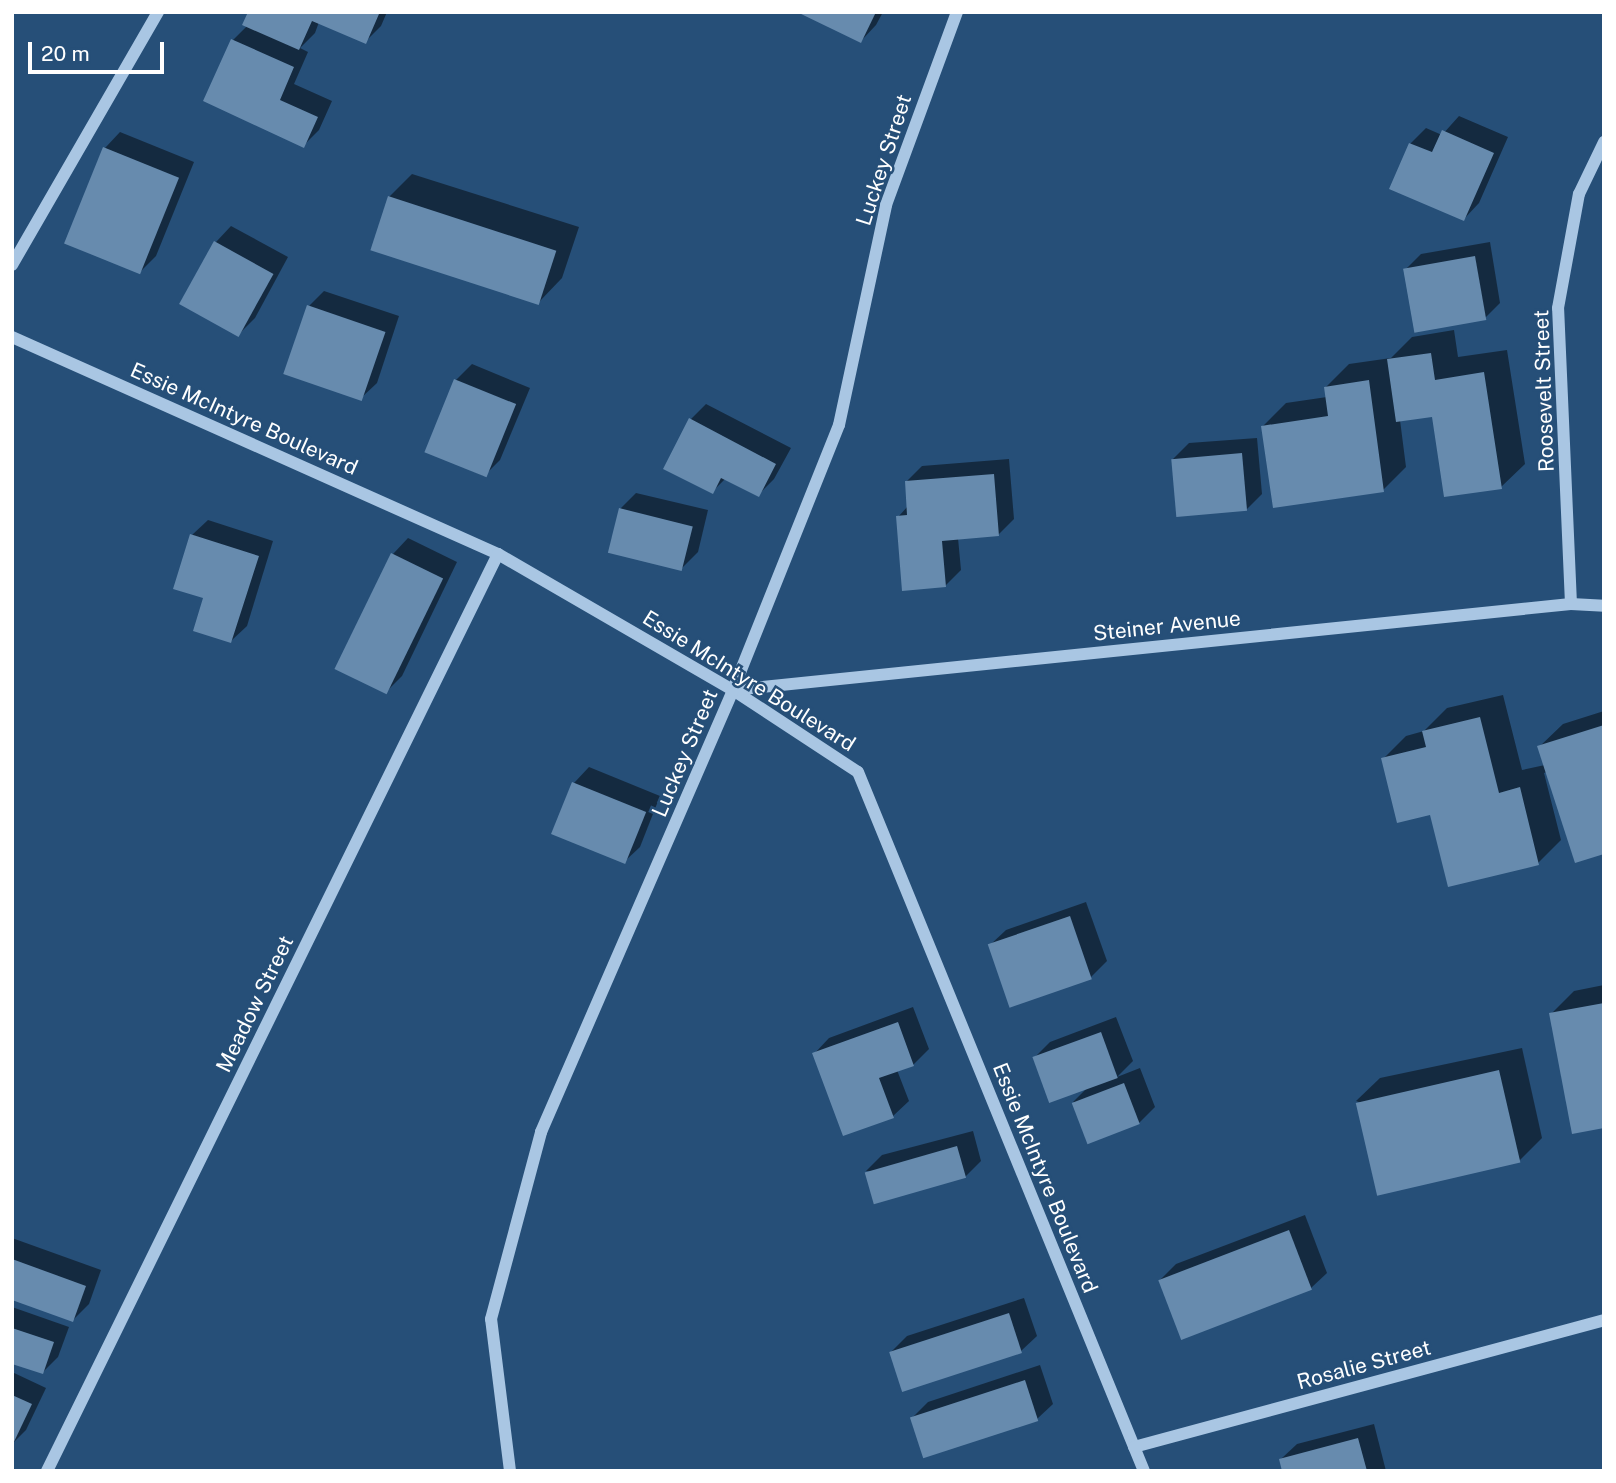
<!DOCTYPE html>
<html>
<head>
<meta charset="utf-8">
<style>
  body { margin:0 }
  #map { position:relative; width:1616px; height:1483px; overflow:hidden; background:#264f78; font-family:"Public Sans",sans-serif }
  div>[style] { position:absolute }
  .shadow>* { inset:0; background:#0007 }
  .building>* { inset:0; background:#678bae; transform-origin:0 0 }
  .minor>* { height:12px; margin:-6px; padding:0 6px; transform-origin:6px; border-radius:6px; background:#a9c6e3 }
  span { translate:-50% -50%; white-space:nowrap; text-align:center; line-height:1.15; -webkit-text-stroke:5px #264f78; paint-order:stroke }
  .street-label { font-size:21px; color:#fff }
  .frame { position:absolute; inset:0; border:14px solid #fff; pointer-events:none }
  .scale { position:absolute; left:28px; top:42px; width:136px; height:32px; box-sizing:border-box; border:4px solid #fff; border-top:0; padding-left:9px; font-size:21px; line-height:24px; white-space:nowrap; color:#fff; -webkit-text-stroke:5px #264f78; paint-order:stroke }
</style>
</head>
<body>
<div id="map">
  <div class="shadow">
    <i style="clip-path:polygon(250px 12px,387px 12px,381px 26px,365px 42px,319px 22px,315px 33px,300px 48px,308px 52px,294px 84px,332px 101px,319px 130px,303px 146px,233px 40px,247px 26px)"></i>
    <i style="clip-path:polygon(801px 12px,883px 12px,876px 25px,861px 41px)"></i>
    <i style="clip-path:polygon(1459px 116px,1508px 137px,1479px 203px,1464px 219px,1410px 144px,1426px 128px,1442px 135px)"></i>
    <i style="clip-path:polygon(120px 132px,194px 162px,156px 256px,140px 272px,105px 148px)"></i>
    <i style="clip-path:polygon(412px 174px,579px 227px,562px 278px,539px 302px,389px 197px)"></i>
    <i style="clip-path:polygon(231px 226px,288px 257px,255px 318px,239px 334px,182px 304px,216px 242px)"></i>
    <i style="clip-path:polygon(1490px 242px,1500px 303px,1485px 318px,1405px 270px,1421px 254px)"></i>
    <i style="clip-path:polygon(324px 291px,399px 316px,377px 383px,361px 398px,309px 306px)"></i>
    <i style="clip-path:polygon(1454px 330px,1458px 357px,1507px 350px,1525px 464px,1501px 487px,1433px 415px,1400px 420px,1406px 467px,1383px 490px,1263px 426px,1286px 403px,1327px 397px,1326px 387px,1349px 364px,1391px 358px,1412px 337px)"></i>
    <i style="clip-path:polygon(472px 364px,530px 388px,500px 460px,484px 476px,426px 451px,456px 380px)"></i>
    <i style="clip-path:polygon(706px 404px,791px 448px,774px 479px,758px 495px,726px 478px,712px 492px,691px 419px)"></i>
    <i style="clip-path:polygon(1257px 438px,1262px 494px,1246px 510px,1173px 459px,1189px 443px)"></i>
    <i style="clip-path:polygon(1009px 459px,1014px 519px,998px 535px,958px 538px,961px 570px,945px 586px,898px 517px,908px 506px,906px 482px,922px 466px)"></i>
    <i style="clip-path:polygon(636px 493px,708px 510px,698px 552px,682px 568px,620px 509px)"></i>
    <i style="clip-path:polygon(208px 520px,273px 541px,247px 626px,231px 641px,206px 597px,192px 535px)"></i>
    <i style="clip-path:polygon(408px 538px,457px 562px,402px 676px,386px 692px,337px 668px,393px 554px)"></i>
    <i style="clip-path:polygon(1503px 695px,1522px 770px,1545px 765px,1539px 747px,1563px 724px,1604px 711px,1604px 852px,1547px 772px,1544px 773px,1561px 840px,1538px 863px,1431px 813px,1383px 759px,1406px 736px,1424px 731px,1447px 708px)"></i>
    <i style="clip-path:polygon(589px 767px,660px 796px,640px 847px,624px 862px,574px 783px)"></i>
    <i style="clip-path:polygon(1086px 902px,1107px 961px,1091px 977px,1012px 1005px,990px 945px,1006px 930px)"></i>
    <i style="clip-path:polygon(1604px 985px,1604px 1126px,1551px 1014px,1574px 991px)"></i>
    <i style="clip-path:polygon(913px 1007px,929px 1049px,913px 1065px,897px 1070px,909px 1101px,893px 1116px,814px 1054px,829px 1038px)"></i>
    <i style="clip-path:polygon(1116px 1017px,1133px 1061px,1117px 1077px,1140px 1068px,1155px 1107px,1139px 1123px,1073px 1102px,1088px 1087px,1034px 1058px,1050px 1042px)"></i>
    <i style="clip-path:polygon(1522px 1048px,1542px 1138px,1519px 1161px,1356px 1101px,1380px 1078px)"></i>
    <i style="clip-path:polygon(973px 1131px,981px 1161px,965px 1177px,866px 1171px,882px 1155px)"></i>
    <i style="clip-path:polygon(1305px 1215px,1327px 1273px,1311px 1288px,1183px 1337px,1160px 1280px,1176px 1264px)"></i>
    <i style="clip-path:polygon(12px 1238px,101px 1270px,89px 1304px,73px 1320px,12px 1298px)"></i>
    <i style="clip-path:polygon(1024px 1298px,1037px 1336px,1021px 1351px,891px 1352px,907px 1336px)"></i>
    <i style="clip-path:polygon(12px 1307px,69px 1327px,58px 1357px,43px 1372px,12px 1362px)"></i>
    <i style="clip-path:polygon(1040px 1365px,1053px 1404px,1037px 1419px,912px 1418px,928px 1402px)"></i>
    <i style="clip-path:polygon(12px 1372px,46px 1388px,26px 1430px,12px 1444px)"></i>
    <i style="clip-path:polygon(1374px 1424px,1386px 1471px,1284px 1471px,1281px 1459px,1297px 1444px)"></i>
  </div>
  <div class="building">
    <i style="clip-path:polygon(248px 12px,374px 12px,379px 14px,366px 44px,312px 21px,299px 50px,242px 25px)"></i>
    <i style="clip-path:polygon(797px 12px,876px 12px,861px 43px)"></i>
    <i style="clip-path:polygon(231px 39px,294px 67px,280px 100px,318px 117px,304px 148px,203px 101px)"></i>
    <i style="clip-path:polygon(1442px 130px,1494px 153px,1464px 221px,1389px 189px,1409px 143px,1432px 152px)"></i>
    <i style="left:103px;top:147px;width:82px;height:104px;rotate:22deg"></i>
    <i style="left:388px;top:196px;width:177px;height:57px;rotate:18deg"></i>
    <i style="left:214px;top:241px;width:68px;height:72px;rotate:29deg"></i>
    <i style="left:1475px;top:256px;width:65px;height:73px;rotate:80deg"></i>
    <i style="left:307px;top:305px;width:83px;height:73px;rotate:19deg"></i>
    <i style="clip-path:polygon(1431px 353px,1435px 380px,1484px 372px,1502px 489px,1444px 497px,1432px 417px,1396px 422px,1387px 359px)"></i>
    <i style="left:454px;top:379px;width:67px;height:79px;rotate:22deg"></i>
    <i style="clip-path:polygon(1369px 380px,1384px 492px,1273px 508px,1261px 426px,1328px 416px,1324px 387px)"></i>
    <i style="clip-path:polygon(689px 418px,776px 464px,759px 497px,721px 478px,713px 494px,663px 469px)"></i>
    <i style="left:1242px;top:453px;width:58px;height:71px;rotate:85deg"></i>
    <i style="clip-path:polygon(994px 474px,999px 536px,942px 541px,946px 587px,902px 591px,896px 516px,907px 515px,905px 481px)"></i>
    <i style="left:619px;top:508px;width:76px;height:46px;rotate:14deg"></i>
    <i style="clip-path:polygon(190px 534px,259px 556px,231px 643px,193px 631px,203px 598px,173px 589px)"></i>
    <i style="left:391px;top:553px;width:58px;height:129px;rotate:26deg"></i>
    <i style="clip-path:polygon(1480px 717px,1499px 793px,1520px 787px,1539px 865px,1448px 887px,1430px 815px,1397px 823px,1381px 758px,1426px 747px,1422px 731px)"></i>
    <i style="clip-path:polygon(1604px 725px,1604px 854px,1575px 863px,1537px 746px)"></i>
    <i style="left:572px;top:782px;width:80px;height:56px;rotate:22deg"></i>
    <i style="left:1070px;top:916px;width:67px;height:87px;rotate:71deg"></i>
    <i style="clip-path:polygon(1604px 1003px,1604px 1128px,1572px 1134px,1549px 1013px)"></i>
    <i style="clip-path:polygon(898px 1022px,914px 1066px,879px 1078px,894px 1118px,843px 1136px,812px 1053px)"></i>
    <i style="left:1101px;top:1032px;width:49px;height:73px;rotate:70deg"></i>
    <i style="left:1499px;top:1070px;width:95px;height:147px;rotate:77deg"></i>
    <i style="left:1124px;top:1083px;width:44px;height:56px;rotate:69deg"></i>
    <i style="left:957px;top:1146px;width:33px;height:96px;rotate:74deg"></i>
    <i style="left:1289px;top:1230px;width:64px;height:140px;rotate:69deg"></i>
    <i style="clip-path:polygon(12px 1259px,86px 1286px,73px 1322px,12px 1300px)"></i>
    <i style="left:1009px;top:1313px;width:42px;height:126px;rotate:72deg"></i>
    <i style="clip-path:polygon(12px 1328px,54px 1342px,43px 1374px,12px 1364px)"></i>
    <i style="left:1025px;top:1380px;width:43px;height:121px;rotate:72deg"></i>
    <i style="clip-path:polygon(12px 1395px,32px 1404px,12px 1446px)"></i>
    <i style="clip-path:polygon(1358px 1438px,1367px 1471px,1282px 1471px,1279px 1459px)"></i>
  </div>
  <div class="minor">
    <i style="left:12px;top:265px;width:292px;rotate:-60deg"></i>
    <i style="left:12px;top:337px;width:532px;rotate:24.06deg"></i>
    <i style="left:498px;top:554px;width:272px;rotate:30.1deg"></i>
    <i style="left:733px;top:690px;width:149px;rotate:33.3deg"></i>
    <i style="left:858px;top:772px;width:755px;rotate:67.75deg"></i>
    <i style="left:1571px;top:604px;width:296px;rotate:-92.5deg"></i>
    <i style="left:1558px;top:308px;width:116px;rotate:-79.6deg"></i>
    <i style="left:1579px;top:194px;width:58px;rotate:-64.3deg"></i>
    <i style="left:733px;top:690px;width:842px;rotate:-5.86deg"></i>
    <i style="left:1571px;top:604px;width:33px;rotate:3deg"></i>
    <i style="left:1134px;top:1447px;width:487px;rotate:-15.1deg"></i>
    <i style="left:47px;top:1471px;width:1022px;rotate:-63.81deg"></i>
    <i style="left:510px;top:1471px;width:153px;rotate:-97.1deg"></i>
    <i style="left:491px;top:1319px;width:194px;rotate:-75deg"></i>
    <i style="left:541px;top:1132px;width:482px;rotate:-66.5deg"></i>
    <i style="left:733px;top:690px;width:285px;rotate:-68.2deg"></i>
    <i style="left:839px;top:425px;width:225px;rotate:-77.9deg"></i>
    <i style="left:886px;top:205px;width:206px;rotate:-69.8deg"></i>
  </div>
  <div class="street-label">
    <span style="left:884px;top:160px;rotate:-72deg">Luckey Street</span>
    <span style="left:1544px;top:391px;rotate:-92deg">Roosevelt Street</span>
    <span style="left:244px;top:419px;rotate:24deg">Essie McIntyre Boulevard</span>
    <span style="left:1167px;top:626px;rotate:-6deg">Steiner Avenue</span>
    <span style="left:749px;top:681px;rotate:32deg">Essie McIntyre Boulevard</span>
    <span style="left:685px;top:753px;rotate:-67deg">Luckey Street</span>
    <span style="left:255px;top:1004px;rotate:-64deg">Meadow Street</span>
    <span style="left:1045px;top:1178px;rotate:68deg">Essie McIntyre Boulevard</span>
    <span style="left:1364px;top:1365px;rotate:-15deg">Rosalie Street</span>
  </div>
  <div class="frame"></div>
  <div class="scale">20 m</div>
</div>
</body>
</html>
